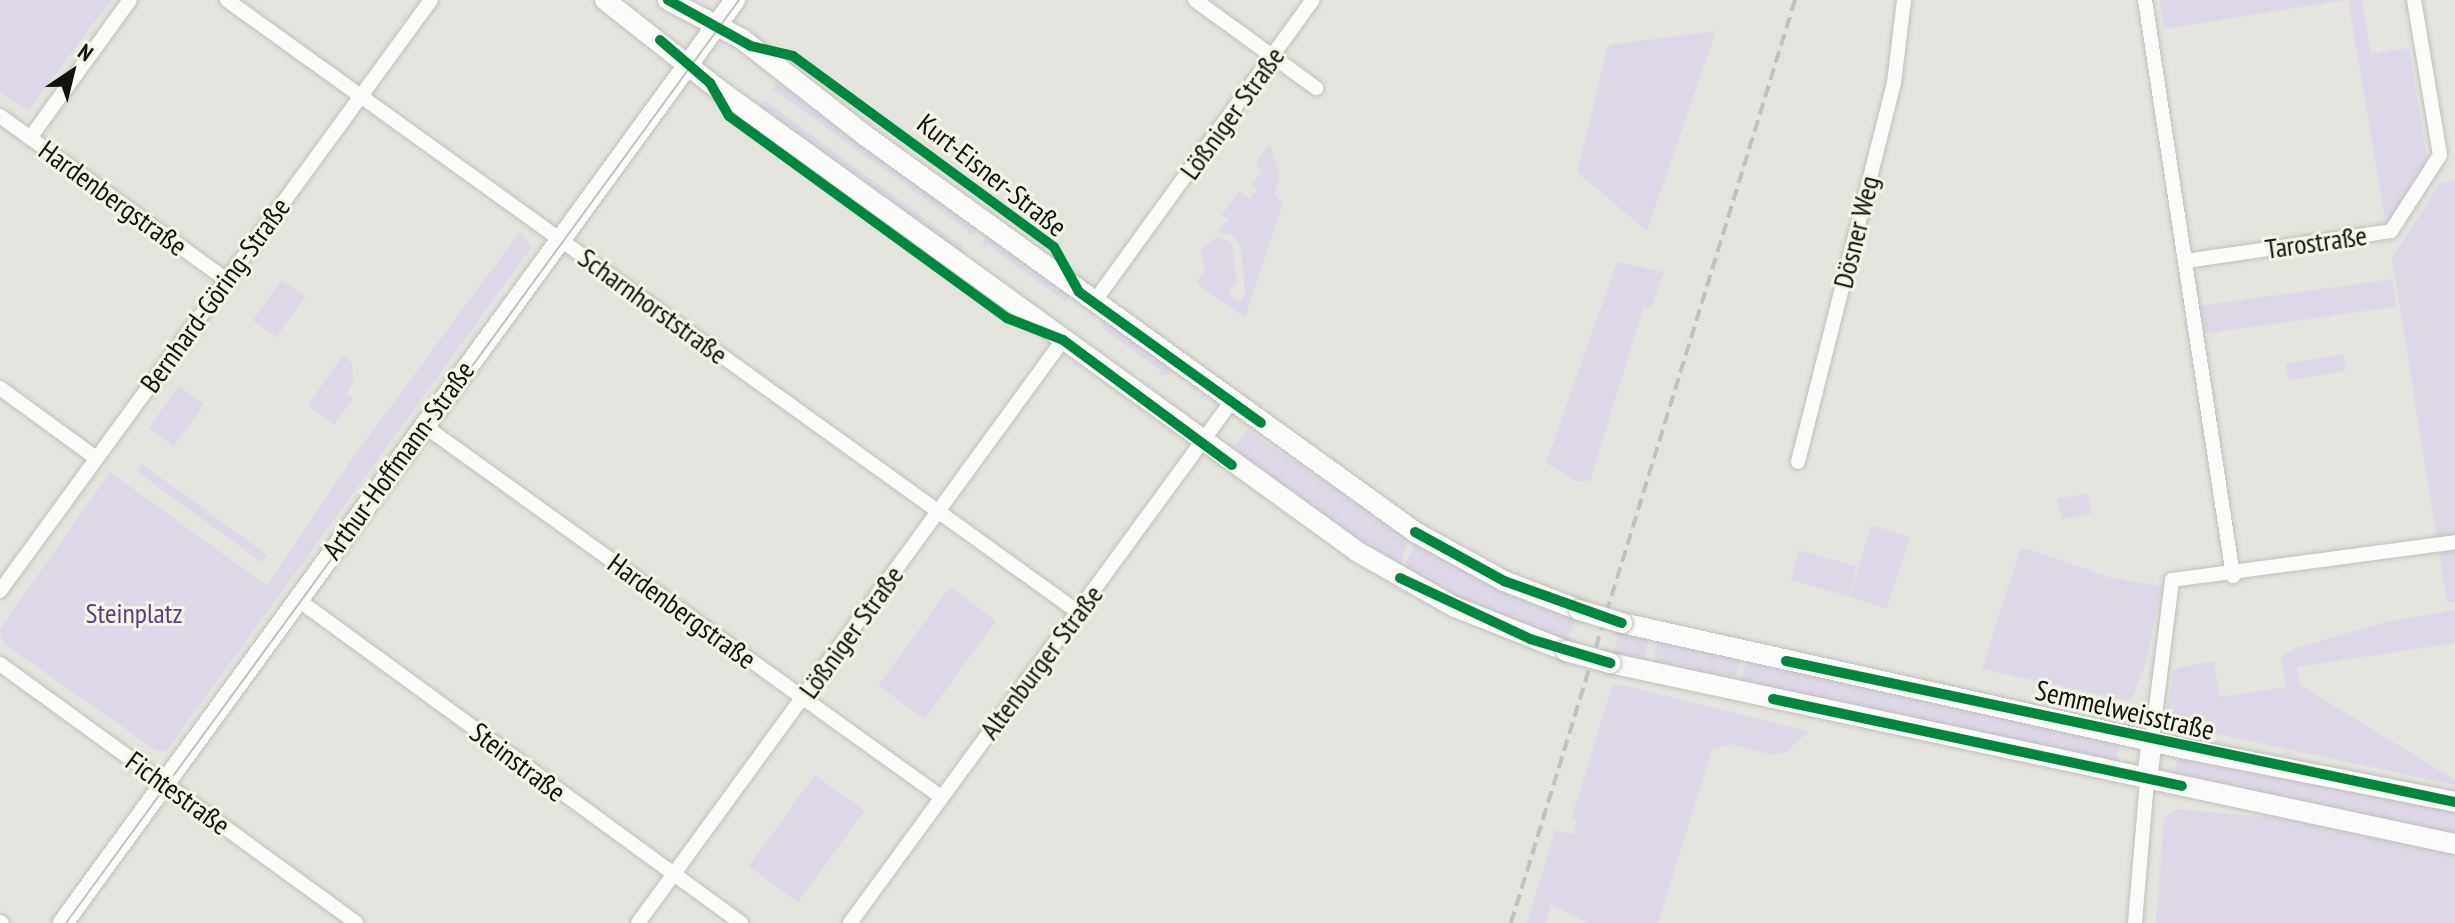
<!DOCTYPE html>
<html>
<head>
<meta charset="utf-8">
<style>
  body { margin:0 }
  #map { position:relative; width:2455px; height:923px; overflow:hidden; background:#e4e4de; font-family:"PT Sans Narrow",sans-serif }
  div>[style] { position:absolute }
  .green>* { inset:0; background:#ded7e7; transform-origin:0 0 }
  .roads { filter:drop-shadow(0 0 2px #bfc0ba) drop-shadow(0 0 2px #bfc0ba) }
  .street>* { height:14px; margin:-7px; padding:0 7px; transform-origin:7px; border-radius:7px; background:#fbfbfa }
  .secondary>* { height:20px; margin:-10px; padding:0 10px; transform-origin:10px; border-radius:10px; background:#fbfbfa }
  .tram>* { height:2px; margin:-1px; padding:0 1px; transform-origin:1px; border-radius:1px; background:#c1c1bf }
  .rail>* { height:4px; margin-top:-2px; transform-origin:0; background:repeating-linear-gradient(90deg,#c1c1bf 0 12px,transparent 0 18px) }
  .bridges { filter:drop-shadow(0 0 2px #bfc0ba) drop-shadow(0 0 2px #bfc0ba) }
  .secondary-bridge>* { height:20px; margin:-10px; padding:0 10px; transform-origin:10px; border-radius:10px; background:#fbfbfa }
  .cycleway>* { height:10px; margin:-5px; padding:0 5px; transform-origin:5px; border-radius:5px; background:#00873e }
  span { translate:-50% -50%; white-space:nowrap; text-align:center; line-height:1.15; -webkit-text-stroke:6px #f4f5e7; paint-order:stroke }
  .street-label { font-size:28px; color:#11120d }
  .park-label { font-size:28px; color:#5b3e7f }
  .north { position:absolute; left:32px; top:32px; width:80px; height:80px; -webkit-text-stroke:6px #f4f5e7; paint-order:stroke; rotate:35deg; font-size:22px; font-weight:700; line-height:32px; text-align:center; color:#11120d }
  .north::after { content:''; display:block; margin:auto; width:28px; height:36px; background:#11120d; clip-path:polygon(50% 0,100% 100%,50% 72%,0 100%) }
</style>
</head>
<body>
<div id="map">
  <div class="green">
    <i style="clip-path:polygon(0 0,111px 0,28px 111px,0 92px)"></i>
    <i style="clip-path:polygon(2160px 0,2346px 0,2164px 29px)"></i>
    <i style="clip-path:polygon(2348px 0,2362px 0,2371px 54px,2409px 48px,2428px 163px,2386px 226px)"></i>
    <i style="clip-path:polygon(1716px 31px,1647px 231px,1577px 172px,1608px 45px)"></i>
    <i style="clip-path:polygon(775px 84px,783px 85px,973px 223px,976px 233px,968px 236px,969px 231px,777px 92px,772px 94px)"></i>
    <i style="clip-path:polygon(766px 101px,960px 245px,963px 241px,962px 254px,757px 106px)"></i>
    <i style="clip-path:polygon(1270px 144px,1280px 176px,1274px 195px,1283px 202px,1245px 318px,1196px 283px,1205px 269px,1200px 250px,1218px 237px,1232px 243px,1237px 281px,1228px 294px,1241px 302px,1245px 293px,1241px 247px,1232px 235px,1217px 232px,1230px 218px,1221px 216px,1239px 191px,1250px 199px,1257px 189px,1252px 185px,1262px 171px,1255px 163px)"></i>
    <i style="clip-path:polygon(2455px 180px,2455px 602px,2447px 603px,2392px 258px,2440px 183px)"></i>
    <i style="clip-path:polygon(520px 232px,532px 247px,166px 751px,157px 751px,3px 643px,0 629px,110px 472px,267px 586px,359px 449px)"></i>
    <i style="clip-path:polygon(990px 235px,1072px 294px,1066px 302px,988px 245px,985px 249px,983px 240px)"></i>
    <i style="clip-path:polygon(1617px 262px,1664px 272px,1651px 308px,1644px 306px,1590px 481px,1576px 481px,1546px 463px)"></i>
    <i style="left:2392px;top:279px;width:28px;height:193px;rotate:82deg"></i>
    <i style="left:282px;top:280px;width:29px;height:50px;rotate:36deg"></i>
    <i style="clip-path:polygon(1106px 320px,1171px 367px,1169px 374px,1159px 375px,1161px 371px,1101px 327px)"></i>
    <i style="left:2343px;top:354px;width:17px;height:58px;rotate:80deg"></i>
    <i style="clip-path:polygon(343px 355px,352px 363px,353px 382px,346px 394px,353px 399px,334px 425px,308px 405px)"></i>
    <i style="left:179px;top:386px;width:31px;height:52px;rotate:36deg"></i>
    <i style="clip-path:polygon(1247px 430px,1409px 537px,1399px 570px,1229px 453px)"></i>
    <i style="left:142px;top:464px;width:155px;height:9px;rotate:36deg"></i>
    <i style="left:2088px;top:493px;width:21px;height:31px;rotate:79deg"></i>
    <i style="left:1872px;top:525px;width:40px;height:75px;rotate:18deg"></i>
    <i style="left:1415px;top:543px;width:178px;height:33px;rotate:24deg"></i>
    <i style="clip-path:polygon(2021px 547px,2112px 578px,2162px 586px,2146px 662px,2131px 701px,1982px 669px)"></i>
    <i style="left:1799px;top:550px;width:60px;height:31px;rotate:16deg"></i>
    <i style="left:950px;top:587px;width:57px;height:122px;rotate:36deg"></i>
    <i style="clip-path:polygon(2455px 610px,2455px 643px,2297px 667px,2300px 685px,2455px 780px,2455px 785px,2174px 725px,2167px 713px,2173px 669px,2214px 661px,2220px 697px,2286px 687px,2281px 657px,2296px 648px,2386px 622px)"></i>
    <i style="left:1620px;top:630px;width:31px;height:27px;rotate:15deg"></i>
    <i style="left:1658px;top:640px;width:84px;height:26px;rotate:13deg"></i>
    <i style="left:1746px;top:660px;width:383px;height:26px;rotate:12deg"></i>
    <i style="clip-path:polygon(1613px 683px,1809px 731px,1786px 752px,1772px 755px,1730px 744px,1712px 750px,1658px 923px,1589px 923px,1551px 904px,1546px 923px,1527px 923px,1555px 830px,1573px 835px,1577px 819px,1572px 817px)"></i>
    <i style="clip-path:polygon(2178px 757px,2455px 809px,2455px 836px,2173px 777px)"></i>
    <i style="left:815px;top:775px;width:61px;height:113px;rotate:36deg"></i>
    <i style="clip-path:polygon(2176px 809px,2285px 819px,2455px 853px,2455px 923px,2156px 923px,2164px 818px)"></i>
  </div>
  <div class="roads">
    <div class="street">
      <i style="left:227px;top:0;width:1048px;rotate:35.72deg"></i>
      <i style="left:1195px;top:0;width:150px;rotate:36deg"></i>
      <i style="left:2145px;top:0;width:583px;rotate:81.31deg"></i>
      <i style="left:0;top:116px;width:278px;rotate:35.9deg"></i>
      <i style="left:30px;top:138px;width:170px;rotate:-54.1deg"></i>
      <i style="left:2186px;top:261px;width:207px;rotate:-8.3deg"></i>
      <i style="left:2391px;top:231px;width:90px;rotate:-57.2deg"></i>
      <i style="left:2440px;top:155px;width:157px;rotate:-99.5deg"></i>
      <i style="left:1094px;top:302px;width:373px;rotate:-54.1deg"></i>
      <i style="left:0;top:388px;width:119px;rotate:36.1deg"></i>
      <i style="left:423px;top:425px;width:638px;rotate:35.68deg"></i>
      <i style="left:1798px;top:462px;width:391px;rotate:-75.8deg"></i>
      <i style="left:1894px;top:83px;width:84px;rotate:-83.1deg"></i>
      <i style="left:0;top:591px;width:731px;rotate:-53.9deg"></i>
      <i style="left:297px;top:599px;width:550px;rotate:36.12deg"></i>
      <i style="left:0;top:664px;width:440px;rotate:36deg"></i>
      <i style="left:2152px;top:739px;width:160px;rotate:-82.8deg"></i>
      <i style="left:2172px;top:580px;width:286px;rotate:-7.6deg"></i>
      <i style="left:0;top:922px;width:2px;rotate:27deg"></i>
      <i style="left:638px;top:923px;width:721px;rotate:-53.91deg"></i>
      <i style="left:850px;top:923px;width:645px;rotate:-53.82deg"></i>
      <i style="left:2135px;top:923px;width:144px;rotate:-85.2deg"></i>
    </div>
    <div class="secondary">
      <i style="left:605px;top:0;width:144px;rotate:38.2deg"></i>
      <i style="left:718px;top:89px;width:790px;rotate:35.88deg"></i>
      <i style="left:1358px;top:552px;width:112px;rotate:29.6deg"></i>
      <i style="left:1455px;top:607px;width:119px;rotate:21.6deg"></i>
      <i style="left:668px;top:0;width:84px;rotate:27.8deg"></i>
      <i style="left:742px;top:39px;width:154px;rotate:38.1deg"></i>
      <i style="left:863px;top:134px;width:681px;rotate:35.79deg"></i>
      <i style="left:1415px;top:532px;width:102px;rotate:28.8deg"></i>
      <i style="left:1504px;top:581px;width:80px;rotate:21.1deg"></i>
      <i style="left:1622px;top:623px;width:578px;rotate:12.59deg"></i>
      <i style="left:2186px;top:749px;width:274px;rotate:11.1deg"></i>
      <i style="left:1610px;top:663px;width:864px;rotate:12.09deg"></i>
      <i style="left:2147px;top:779px;width:40px;rotate:-82.9deg"></i>
      <i style="left:63px;top:923px;width:1142px;rotate:-53.94deg"></i>
    </div>
  </div>
  <div class="tram">
    <i style="left:66px;top:923px;width:1142px;rotate:-53.9deg"></i>
  </div>
  <div class="rail">
    <i style="left:1511px;top:923px;width:966px;rotate:-72.9deg"></i>
  </div>
  <div class="bridges">
    <div class="secondary-bridge">
      <i style="left:1579px;top:610px;width:45px;rotate:16.8deg"></i>
      <i style="left:1566px;top:651px;width:46px;rotate:15.3deg"></i>
    </div>
  </div>
  <div class="cycleway">
    <i style="left:668px;top:0;width:95px;rotate:29deg"></i>
    <i style="left:751px;top:46px;width:43px;rotate:13.4deg"></i>
    <i style="left:793px;top:56px;width:323px;rotate:36.2deg"></i>
    <i style="left:1054px;top:247px;width:51px;rotate:60.9deg"></i>
    <i style="left:1079px;top:292px;width:224px;rotate:35.7deg"></i>
    <i style="left:660px;top:40px;width:66px;rotate:40.7deg"></i>
    <i style="left:710px;top:83px;width:38px;rotate:60deg"></i>
    <i style="left:729px;top:116px;width:344px;rotate:36deg"></i>
    <i style="left:1007px;top:318px;width:60px;rotate:21.4deg"></i>
    <i style="left:1063px;top:340px;width:210px;rotate:36.5deg"></i>
    <i style="left:1415px;top:532px;width:102px;rotate:28.8deg"></i>
    <i style="left:1504px;top:581px;width:125px;rotate:19.6deg"></i>
    <i style="left:1400px;top:578px;width:144px;rotate:25.1deg"></i>
    <i style="left:1530px;top:639px;width:84px;rotate:16.7deg"></i>
    <i style="left:1786px;top:661px;width:684px;rotate:11.9deg"></i>
    <i style="left:1773px;top:699px;width:418px;rotate:12deg"></i>
  </div>
  <div class="street-label">
    <span style="left:1232px;top:113px;rotate:-54deg">Lößniger Straße</span>
    <span style="left:992px;top:175px;rotate:38deg">Kurt-Eisner-Straße</span>
    <span style="left:113px;top:198px;rotate:36deg">Hardenbergstraße</span>
    <span style="left:1856px;top:232px;rotate:-76deg">Dösner Weg</span>
    <span style="left:2316px;top:242px;rotate:-8deg">Tarostraße</span>
    <span style="left:215px;top:295px;rotate:-54deg">Bernhard-Göring-Straße</span>
    <span style="left:653px;top:306px;rotate:36deg">Scharnhorststraße</span>
    <span style="left:398px;top:460px;rotate:-54deg">Arthur-Hoffmann-Straße</span>
    <span style="left:682px;top:611px;rotate:36deg">Hardenbergstraße</span>
    <span style="left:851px;top:632px;rotate:-54deg">Lößniger Straße</span>
    <span style="left:1041px;top:662px;rotate:-53deg">Altenburger Straße</span>
    <span style="left:2125px;top:710px;rotate:13deg">Semmelweisstraße</span>
    <span style="left:518px;top:762px;rotate:37deg">Steinstraße</span>
    <span style="left:178px;top:793px;rotate:36deg">Fichtestraße</span>
  </div>
  <div class="park-label">
    <span style="left:134px;top:613px">Steinplatz</span>
  </div>
  <div class="north">N</div>
</div>
</body>
</html>
